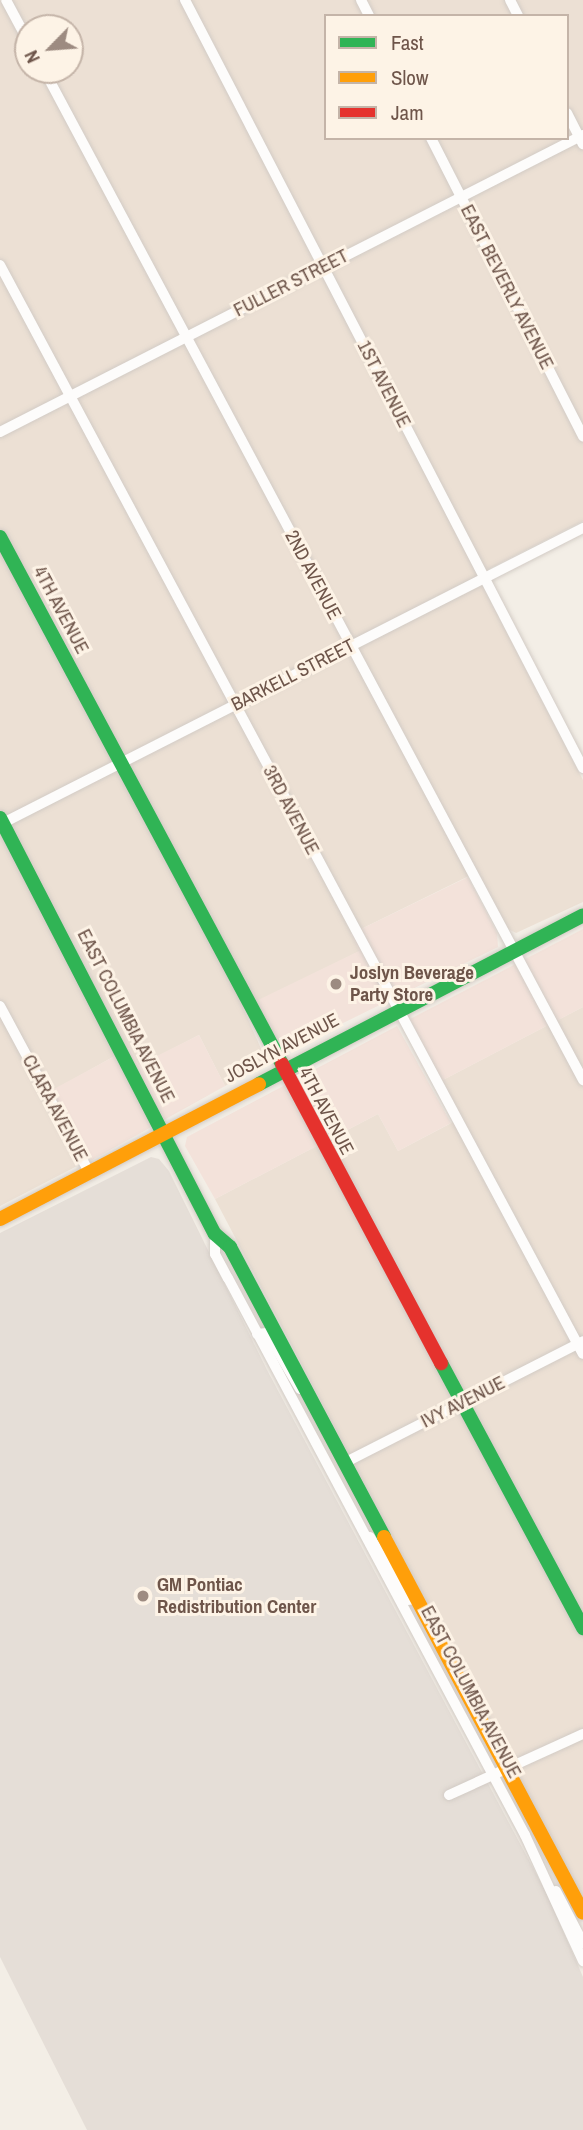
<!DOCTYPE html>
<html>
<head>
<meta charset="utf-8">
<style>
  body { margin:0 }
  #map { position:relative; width:583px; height:2130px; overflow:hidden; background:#f3eee6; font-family:"Archivo Narrow",sans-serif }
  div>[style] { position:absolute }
  .residential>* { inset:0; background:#ece0d4 }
  .commercial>* { inset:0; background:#f3e2da }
  .industrial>* { inset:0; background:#e5ded7 }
  .roads { filter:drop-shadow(0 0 2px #d2cbc5) drop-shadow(0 0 2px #d2cbc5) }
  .street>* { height:10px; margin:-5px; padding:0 5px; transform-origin:5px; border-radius:5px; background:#fdfcfb }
  .fast>* { height:14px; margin:-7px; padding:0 7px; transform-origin:7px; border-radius:7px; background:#30b455 }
  .slow>* { height:14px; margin:-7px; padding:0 7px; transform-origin:7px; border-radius:7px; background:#ff9f0a }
  .jam>* { height:14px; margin:-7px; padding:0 7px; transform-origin:7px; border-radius:7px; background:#e5322d }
  .dots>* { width:19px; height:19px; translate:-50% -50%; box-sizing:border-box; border:4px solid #fdf3e6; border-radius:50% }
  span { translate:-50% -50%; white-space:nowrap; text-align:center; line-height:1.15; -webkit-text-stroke:6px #fdf3e6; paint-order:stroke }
  .street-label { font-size:19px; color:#6e554a }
  .poi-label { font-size:19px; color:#6e554a; font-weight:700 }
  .left { translate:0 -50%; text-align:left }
  .legend { position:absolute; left:324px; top:14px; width:245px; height:126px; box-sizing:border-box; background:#fdf3e6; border:2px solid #c4b4a8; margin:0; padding:9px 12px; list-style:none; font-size:21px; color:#6e554a }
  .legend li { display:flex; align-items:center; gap:14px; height:35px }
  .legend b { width:35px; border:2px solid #c4b4a8 }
  .north { position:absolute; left:14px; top:14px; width:70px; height:70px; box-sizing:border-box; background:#fdf3e6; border:2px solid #c4b4a8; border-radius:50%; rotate:245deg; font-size:19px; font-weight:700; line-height:28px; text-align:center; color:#6e554a }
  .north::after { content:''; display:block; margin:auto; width:24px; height:32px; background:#9d8b81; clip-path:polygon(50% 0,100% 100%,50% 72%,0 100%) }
</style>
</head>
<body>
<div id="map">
  <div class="residential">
    <i style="clip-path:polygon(evenodd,0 0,583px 0,583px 521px,477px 575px,583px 780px,583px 902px,516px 933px,508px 929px,477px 872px,351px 934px,360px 951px,243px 1008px,266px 1060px,225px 1086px,199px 1035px,139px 1066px,129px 1048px,43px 1096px,77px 1166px,0 1206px,0 0,326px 16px,567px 16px,567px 138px,326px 138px,326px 16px,0 0,28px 28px,70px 28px,70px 70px,28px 70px,28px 28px)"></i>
    <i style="clip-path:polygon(583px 1007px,583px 1902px,215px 1199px,378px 1114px,398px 1151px,461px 1118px,441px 1081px)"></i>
  </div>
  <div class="commercial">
    <i style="clip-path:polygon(468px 877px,497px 933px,498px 947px,282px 1053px,252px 1003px,359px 951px,351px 934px)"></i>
    <i style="clip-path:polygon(583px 929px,583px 1007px,441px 1081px,410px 1019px)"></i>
    <i style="clip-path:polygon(397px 1026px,451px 1123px,398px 1151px,378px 1114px,215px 1199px,185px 1146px,187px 1137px)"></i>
    <i style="clip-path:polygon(199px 1035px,225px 1086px,92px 1160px,84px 1156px,50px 1091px,130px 1048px,139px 1065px)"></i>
  </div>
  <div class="industrial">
    <i style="clip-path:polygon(151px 1157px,159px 1159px,169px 1171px,267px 1370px,547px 1894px,583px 1977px,583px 2130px,87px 2130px,0 1957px,0 1233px)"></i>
  </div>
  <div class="roads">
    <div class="street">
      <i style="left:6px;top:0;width:47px;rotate:61.8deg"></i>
      <i style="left:185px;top:0;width:865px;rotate:62.61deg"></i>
      <i style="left:361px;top:0;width:18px;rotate:63deg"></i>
      <i style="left:510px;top:0;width:18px;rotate:63deg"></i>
      <i style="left:44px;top:70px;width:1145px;rotate:61.91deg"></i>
      <i style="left:567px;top:113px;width:35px;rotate:63deg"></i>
      <i style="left:431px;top:138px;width:335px;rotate:63deg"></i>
      <i style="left:0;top:265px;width:1235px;rotate:61.84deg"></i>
      <i style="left:0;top:432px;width:654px;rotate:-27deg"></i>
      <i style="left:3px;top:823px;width:651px;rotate:-26.96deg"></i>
      <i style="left:0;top:1006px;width:191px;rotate:61.8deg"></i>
      <i style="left:215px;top:1234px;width:20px;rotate:90deg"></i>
      <i style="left:215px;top:1254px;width:27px;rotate:62deg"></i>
      <i style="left:228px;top:1278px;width:631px;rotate:61.93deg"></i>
      <i style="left:525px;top:1835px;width:139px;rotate:65.3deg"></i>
      <i style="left:257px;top:1334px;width:10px;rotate:-6deg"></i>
      <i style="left:267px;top:1333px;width:65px;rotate:59.5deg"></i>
      <i style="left:344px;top:1463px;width:268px;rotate:-27deg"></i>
      <i style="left:370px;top:1537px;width:73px;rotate:59.6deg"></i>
      <i style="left:407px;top:1600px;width:10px;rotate:-6deg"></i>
      <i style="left:449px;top:1795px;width:147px;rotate:-24.5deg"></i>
      <i style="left:556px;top:1891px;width:59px;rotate:62.6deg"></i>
    </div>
    <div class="fast">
      <i style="left:0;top:537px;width:598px;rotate:61.85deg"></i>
      <i style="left:0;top:818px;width:468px;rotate:62.7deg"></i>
      <i style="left:215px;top:1234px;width:20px;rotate:41deg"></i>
      <i style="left:230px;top:1247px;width:328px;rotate:62deg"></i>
      <i style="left:259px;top:1084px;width:365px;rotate:-27.5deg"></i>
      <i style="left:441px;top:1363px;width:301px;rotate:61.8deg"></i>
    </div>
    <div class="slow">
      <i style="left:0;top:1219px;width:292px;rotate:-27.5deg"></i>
      <i style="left:384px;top:1537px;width:425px;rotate:62.1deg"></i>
    </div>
    <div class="jam">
      <i style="left:282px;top:1064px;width:339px;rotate:62deg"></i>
    </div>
  </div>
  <div class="dots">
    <i style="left:336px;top:984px;background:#9d8b81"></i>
    <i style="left:143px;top:1596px;background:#9d8b81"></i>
  </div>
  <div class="street-label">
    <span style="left:291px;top:283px;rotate:-27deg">FULLER STREET</span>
    <span style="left:507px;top:287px;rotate:63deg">EAST BEVERLY AVENUE</span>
    <span style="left:384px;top:384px;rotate:63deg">1ST AVENUE</span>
    <span style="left:313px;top:575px;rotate:62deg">2ND AVENUE</span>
    <span style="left:61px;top:610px;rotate:62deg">4TH AVENUE</span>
    <span style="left:293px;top:675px;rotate:-27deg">BARKELL STREET</span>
    <span style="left:291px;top:810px;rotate:62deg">3RD AVENUE</span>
    <span style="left:126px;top:1016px;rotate:63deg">EAST COLUMBIA AVENUE</span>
    <span style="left:282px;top:1048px;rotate:-28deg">JOSLYN AVENUE</span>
    <span style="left:55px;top:1108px;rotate:62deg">CLARA AVENUE</span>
    <span style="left:326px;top:1111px;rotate:62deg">4TH AVENUE</span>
    <span style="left:463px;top:1402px;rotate:-27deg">IVY AVENUE</span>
    <span style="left:471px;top:1692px;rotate:62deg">EAST COLUMBIA AVENUE</span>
  </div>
  <div class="poi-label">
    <span class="left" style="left:350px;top:984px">Joslyn Beverage<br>Party Store</span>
    <span class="left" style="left:157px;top:1596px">GM Pontiac<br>Redistribution Center</span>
  </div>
  <ul class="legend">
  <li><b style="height:9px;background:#30b455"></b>Fast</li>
  <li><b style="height:9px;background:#ff9f0a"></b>Slow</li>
  <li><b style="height:9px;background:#e5322d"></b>Jam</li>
  </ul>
  <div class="north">N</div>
</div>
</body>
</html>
